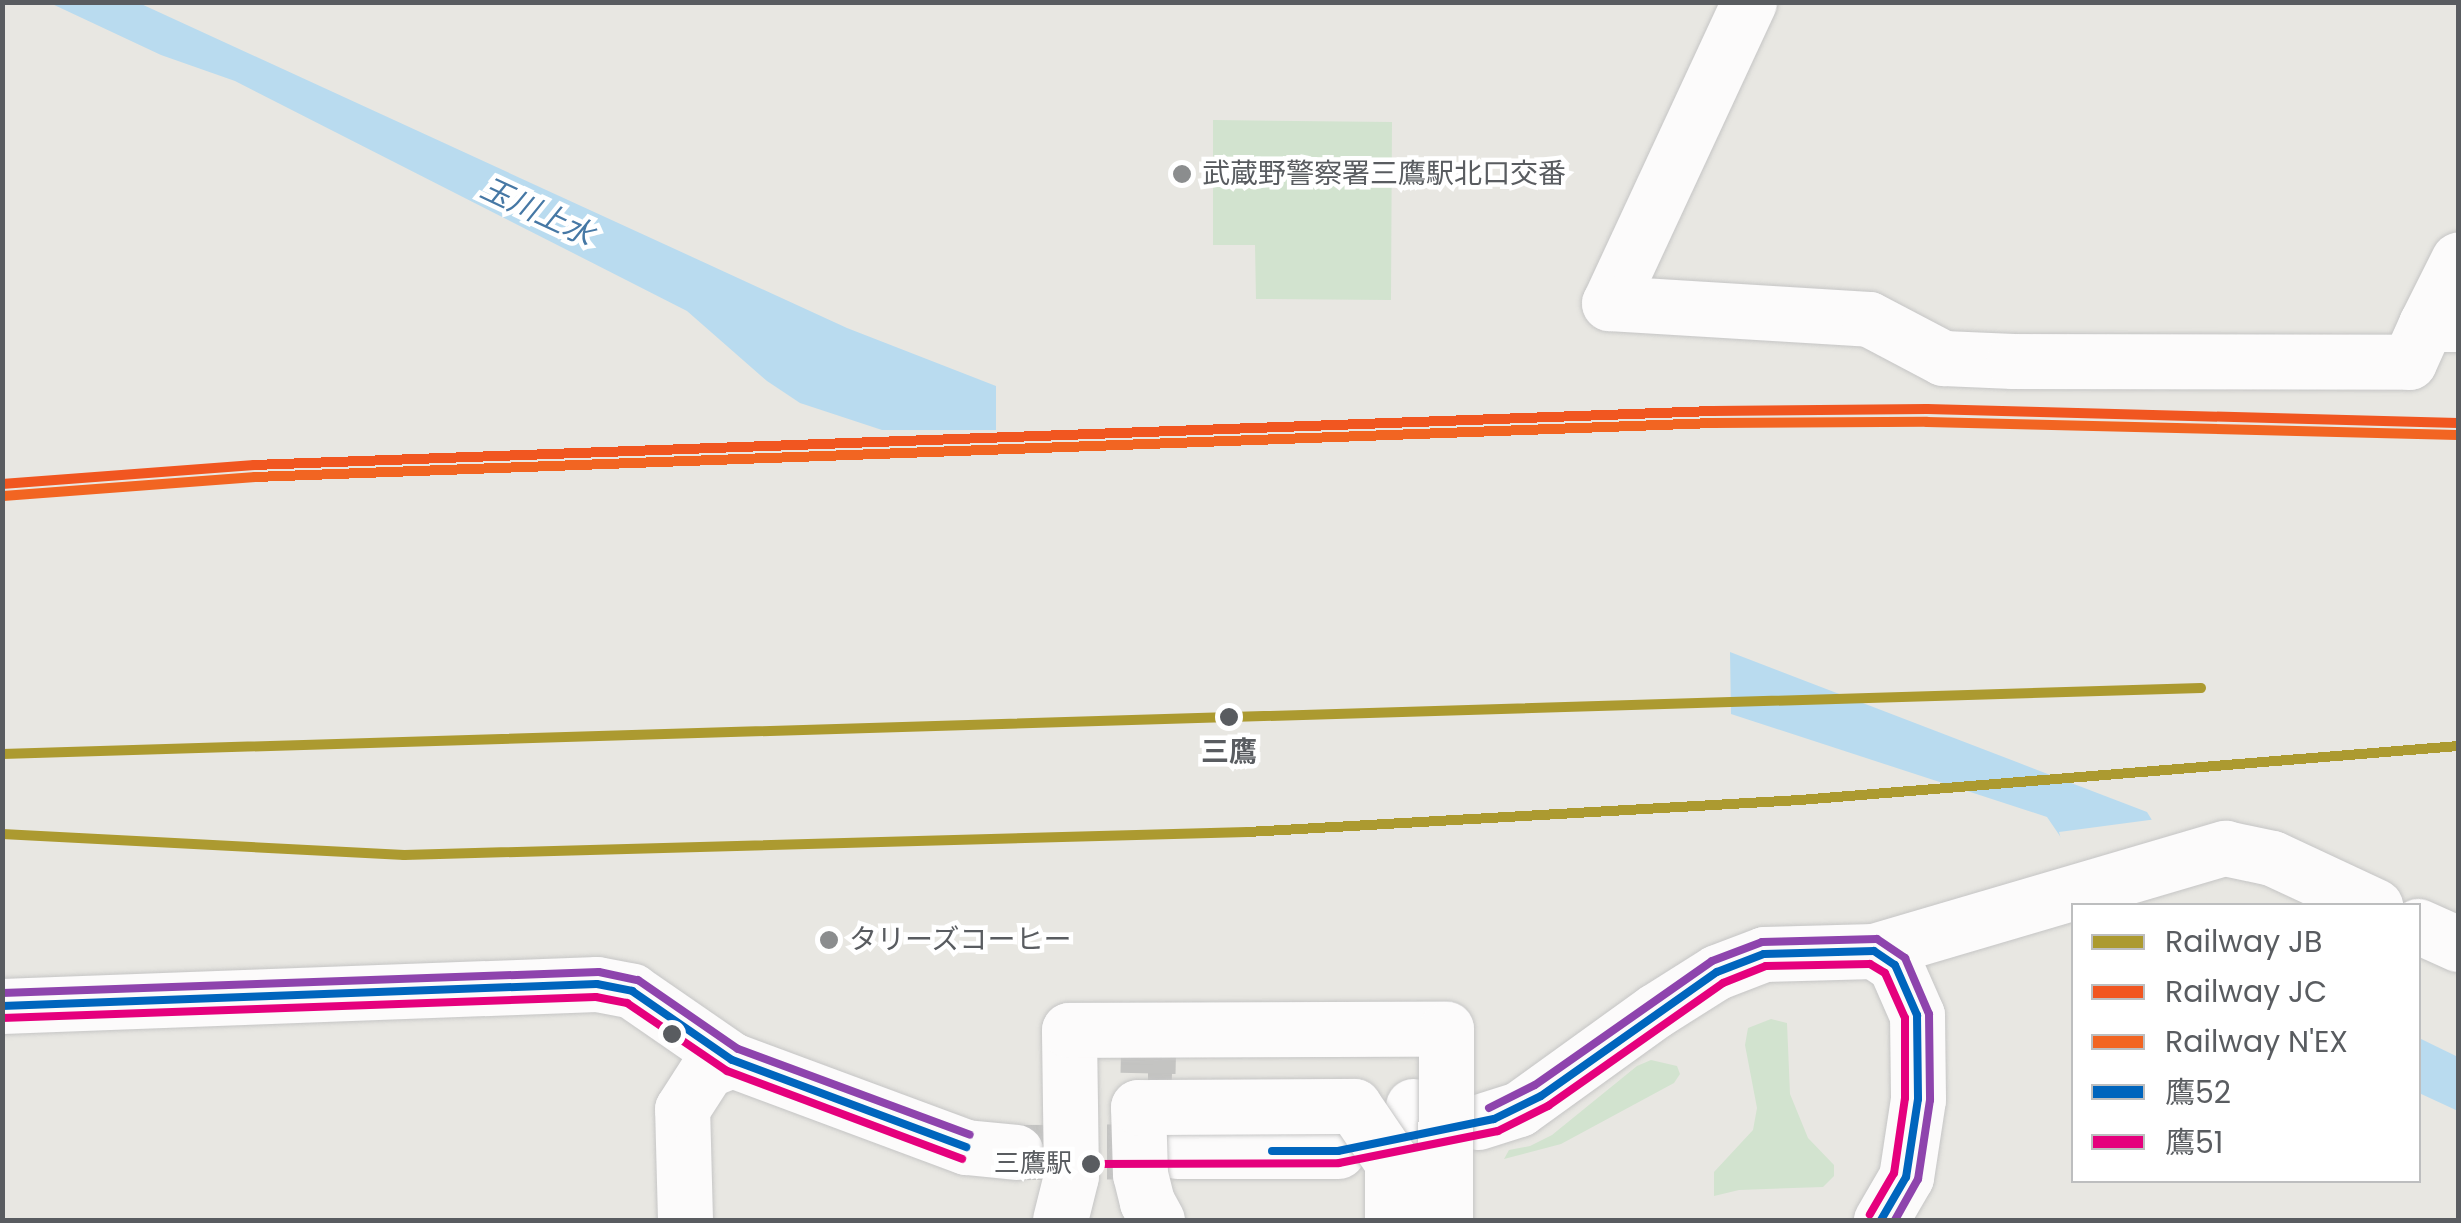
<!DOCTYPE html>
<html>
<head>
<meta charset="utf-8">
<style>
  body { margin:0 }
  #map { position:relative; width:2461px; height:1223px; overflow:hidden; background:#e8e7e2; font-family:Poppins,"Noto Sans JP",sans-serif }
  div>[style] { position:absolute }
  .green>* { inset:0; background:#d2e3cf }
  .water>* { inset:0; background:#b9dbef }
  .pier>* { inset:0; background:#e8e7e2 }
  .minor-tunnel>* { height:55px; margin-top:-27.5px; transform-origin:0; background:repeating-linear-gradient(90deg,#c4c4c2 0 55px,transparent 0 83px) }
  .roads { filter:drop-shadow(0 0 2px #c5c5c5) drop-shadow(0 0 2px #c5c5c5) }
  .minor>* { height:55px; margin:-27.5px; padding:0 27.5px; transform-origin:27.5px; border-radius:27.5px; background:#fcfbfb }
  .bridges { filter:drop-shadow(0 0 2px #c5c5c5) drop-shadow(0 0 2px #c5c5c5) }
  .minor-bridge>* { height:55px; margin:-27.5px; padding:0 27.5px; transform-origin:27.5px; border-radius:27.5px; background:#fcfbfb }
  .bus-1>* { height:8px; margin:-4px; padding:0 4px; transform-origin:4px; border-radius:4px; background:#0065bd }
  .bus-2>* { height:8px; margin:-4px; padding:0 4px; transform-origin:4px; border-radius:4px; background:#e5007d }
  .bus-3>* { height:8px; margin:-4px; padding:0 4px; transform-origin:4px; border-radius:4px; background:#8e44ad }
  .rail-1>* { height:10px; margin:-5px; padding:0 5px; transform-origin:5px; border-radius:5px; background:#ac9a30 }
  .rail-2>* { height:10px; margin:-5px; padding:0 5px; transform-origin:5px; border-radius:5px; background:#f15620 }
  .rail-3>* { height:10px; margin:-5px; padding:0 5px; transform-origin:5px; border-radius:5px; background:#f26522 }
  .dots>* { width:28px; height:28px; translate:-50% -50%; box-sizing:border-box; border:5px solid #fff; border-radius:50% }
  span { translate:-50% -50%; white-space:nowrap; text-align:center; line-height:1.15; -webkit-text-stroke:9px #fff; paint-order:stroke }
  .bus-label { font-size:26px; color:#595c60 }
  .right { translate:-100% -50%; text-align:right }
  .poi-label { font-size:28px; color:#595c60 }
  .left { translate:0 -50%; text-align:left }
  .stop-label { font-size:28px; color:#595c60; font-weight:700 }
  .water-label { font-size:30px; color:#4678a5; font-style:italic }
  .frame { position:absolute; inset:0; border:5px solid #595c60; pointer-events:none }
  .legend { position:absolute; left:2071px; top:903px; width:350px; height:280px; box-sizing:border-box; background:#fff; border:2px solid #bdbebf; margin:0; padding:12px 18px; list-style:none; font-size:30px; color:#595c60 }
  .legend li { display:flex; align-items:center; gap:20px; height:50px }
  .legend b { width:50px; border:2px solid #bdbebf }
</style>
</head>
<body>
<div id="map">
  <div class="green">
    <i style="clip-path:polygon(1213px 120px,1392px 122px,1391px 300px,1256px 299px,1255px 245px,1213px 245px)"></i>
    <i style="clip-path:polygon(1771px 1019px,1787px 1023px,1790px 1094px,1808px 1138px,1834px 1165px,1834px 1176px,1823px 1187px,1739px 1190px,1714px 1196px,1714px 1172px,1753px 1130px,1757px 1108px,1745px 1045px,1748px 1028px)"></i>
    <i style="clip-path:polygon(1651px 1060px,1677px 1066px,1680px 1074px,1674px 1083px,1561px 1144px,1504px 1159px,1509px 1150px,1530px 1146px,1552px 1135px,1637px 1066px)"></i>
  </div>
  <div class="water">
    <i style="clip-path:polygon(50px 3px,139px 3px,847px 328px,996px 386px,996px 430px,882px 430px,800px 403px,767px 381px,687px 311px,235px 81px,161px 55px)"></i>
    <i style="clip-path:polygon(1730px 652px,2147px 812px,2204px 905px,2079px 864px,2047px 817px,1731px 714px)"></i>
    <i style="clip-path:polygon(2419px 1038px,2458px 1057px,2458px 1111px,2419px 1093px)"></i>
  </div>
  <div class="pier">
    <i style="clip-path:polygon(2157px 819px,2209px 903px,2209px 906px,2105px 906px,2063px 847px,2059px 832px)"></i>
  </div>
  <div class="minor-tunnel">
    <i style="left:1149px;top:1030px;width:43px;rotate:91.3deg"></i>
    <i style="left:1148px;top:1073px;width:24px;rotate:2deg"></i>
    <i style="left:1024px;top:1152px;width:153px;rotate:-0.4deg"></i>
  </div>
  <div class="roads">
    <div class="minor">
      <i style="left:1749px;top:2px;width:332px;rotate:114.9deg"></i>
      <i style="left:1609px;top:303px;width:260px;rotate:3.5deg"></i>
      <i style="left:1869px;top:319px;width:84px;rotate:27.8deg"></i>
      <i style="left:1943px;top:358px;width:70px;rotate:2.5deg"></i>
      <i style="left:2013px;top:361px;width:396px;rotate:0.1deg"></i>
      <i style="left:2409px;top:362px;width:42px;rotate:-65.9deg"></i>
      <i style="left:2426px;top:324px;width:32px"></i>
      <i style="left:2426px;top:324px;width:72px;rotate:-63.4deg"></i>
      <i style="left:2418px;top:926px;width:44px;rotate:24.2deg"></i>
      <i style="left:1874px;top:951px;width:25px;rotate:34deg"></i>
      <i style="left:1895px;top:965px;width:55px;rotate:66.3deg"></i>
      <i style="left:1917px;top:1015px;width:84px;rotate:89.3deg"></i>
      <i style="left:1918px;top:1099px;width:79px;rotate:98.7deg"></i>
      <i style="left:1906px;top:1177px;width:50px;rotate:120.2deg"></i>
      <i style="left:2px;top:1006px;width:595px;rotate:-2.12deg"></i>
      <i style="left:597px;top:984px;width:36px;rotate:11deg"></i>
      <i style="left:632px;top:991px;width:121px;rotate:34.6deg"></i>
      <i style="left:732px;top:1060px;width:250px;rotate:20.4deg"></i>
      <i style="left:966px;top:1147px;width:50px;rotate:5.7deg"></i>
      <i style="left:1413px;top:1106px;width:112px;rotate:89.5deg"></i>
      <i style="left:1478px;top:1122px;width:43px;rotate:-17.6deg"></i>
      <i style="left:1519px;top:1109px;width:168px;rotate:-35.8deg"></i>
      <i style="left:1655px;top:1011px;width:73px;rotate:-32.2deg"></i>
      <i style="left:1717px;top:972px;width:50px;rotate:-21deg"></i>
      <i style="left:1764px;top:954px;width:110px;rotate:-1.6deg"></i>
      <i style="left:1874px;top:951px;width:366px;rotate:-16.4deg"></i>
      <i style="left:2225px;top:848px;width:48px;rotate:12deg"></i>
      <i style="left:2272px;top:858px;width:114px;rotate:25deg"></i>
      <i style="left:1177px;top:1151px;width:161px"></i>
      <i style="left:685px;top:1220px;width:111px;rotate:-91.5deg"></i>
      <i style="left:682px;top:1109px;width:46px;rotate:-57.3deg"></i>
      <i style="left:707px;top:1070px;width:27px;rotate:-22deg"></i>
    </div>
  </div>
  <div class="bridges">
    <div class="minor-bridge">
      <i style="left:1060px;top:1220px;width:45px;rotate:-76deg"></i>
      <i style="left:1071px;top:1176px;width:146px;rotate:-90.8deg"></i>
      <i style="left:1069px;top:1030px;width:377px;rotate:-0.2deg"></i>
      <i style="left:1446px;top:1029px;width:191px;rotate:90.3deg"></i>
      <i style="left:1157px;top:1220px;width:21px;rotate:-119deg"></i>
      <i style="left:1147px;top:1202px;width:29px;rotate:-104deg"></i>
      <i style="left:1140px;top:1174px;width:67px;rotate:-91.7deg"></i>
      <i style="left:1138px;top:1107px;width:216px;rotate:-0.3deg"></i>
      <i style="left:1354px;top:1106px;width:68px;rotate:55.8deg"></i>
      <i style="left:1392px;top:1162px;width:58px;rotate:90deg"></i>
    </div>
  </div>
  <div class="bus-1">
    <i style="left:2px;top:1006px;width:595px;rotate:-2.12deg"></i>
    <i style="left:597px;top:984px;width:36px;rotate:11deg"></i>
    <i style="left:632px;top:991px;width:121px;rotate:34.6deg"></i>
    <i style="left:732px;top:1060px;width:250px;rotate:20.4deg"></i>
    <i style="left:1272px;top:1151px;width:66px"></i>
    <i style="left:1338px;top:1151px;width:159px;rotate:-11.6deg"></i>
    <i style="left:1494px;top:1119px;width:52px;rotate:-26.1deg"></i>
    <i style="left:1541px;top:1096px;width:215px;rotate:-35.2deg"></i>
    <i style="left:1717px;top:972px;width:50px;rotate:-21deg"></i>
    <i style="left:1764px;top:954px;width:110px;rotate:-1.6deg"></i>
    <i style="left:1874px;top:951px;width:25px;rotate:34deg"></i>
    <i style="left:1895px;top:965px;width:55px;rotate:66.3deg"></i>
    <i style="left:1917px;top:1015px;width:84px;rotate:89.3deg"></i>
    <i style="left:1918px;top:1099px;width:79px;rotate:98.7deg"></i>
    <i style="left:1906px;top:1177px;width:50px;rotate:120.2deg"></i>
  </div>
  <div class="bus-2">
    <i style="left:2px;top:1018px;width:594px;rotate:-2.02deg"></i>
    <i style="left:596px;top:997px;width:32px;rotate:11deg"></i>
    <i style="left:627px;top:1003px;width:121px;rotate:34.2deg"></i>
    <i style="left:727px;top:1071px;width:251px;rotate:20.5deg"></i>
    <i style="left:1091px;top:1164px;width:248px;rotate:-0.2deg"></i>
    <i style="left:1339px;top:1163px;width:162px;rotate:-11.4deg"></i>
    <i style="left:1498px;top:1131px;width:56px;rotate:-26.6deg"></i>
    <i style="left:1548px;top:1106px;width:214px;rotate:-35.1deg"></i>
    <i style="left:1723px;top:983px;width:46px;rotate:-21.6deg"></i>
    <i style="left:1766px;top:966px;width:104px;rotate:-1.1deg"></i>
    <i style="left:1870px;top:964px;width:17px;rotate:31deg"></i>
    <i style="left:1885px;top:973px;width:49px;rotate:66deg"></i>
    <i style="left:1905px;top:1018px;width:80px;rotate:90deg"></i>
    <i style="left:1905px;top:1098px;width:76px;rotate:98.3deg"></i>
    <i style="left:1894px;top:1173px;width:48px;rotate:120.3deg"></i>
  </div>
  <div class="bus-3">
    <i style="left:2px;top:993px;width:597px;rotate:-2.01deg"></i>
    <i style="left:599px;top:972px;width:40px;rotate:12deg"></i>
    <i style="left:638px;top:980px;width:121px;rotate:34.6deg"></i>
    <i style="left:738px;top:1049px;width:247px;rotate:20.3deg"></i>
    <i style="left:1489px;top:1108px;width:51px;rotate:-26.6deg"></i>
    <i style="left:1535px;top:1085px;width:216px;rotate:-35deg"></i>
    <i style="left:1712px;top:961px;width:53px;rotate:-20.8deg"></i>
    <i style="left:1762px;top:942px;width:115px;rotate:-1.5deg"></i>
    <i style="left:1877px;top:939px;width:34px;rotate:34deg"></i>
    <i style="left:1905px;top:958px;width:61px;rotate:66.8deg"></i>
    <i style="left:1929px;top:1014px;width:86px;rotate:89.3deg"></i>
    <i style="left:1930px;top:1100px;width:80px;rotate:98.6deg"></i>
    <i style="left:1918px;top:1179px;width:47px;rotate:119.3deg"></i>
  </div>
  <div class="rail-1">
    <i style="left:2px;top:754px;width:2200px;rotate:-1.72deg"></i>
    <i style="left:2px;top:834px;width:403px;rotate:3deg"></i>
    <i style="left:404px;top:855px;width:844px;rotate:-1.56deg"></i>
    <i style="left:1248px;top:832px;width:553px;rotate:-3.32deg"></i>
    <i style="left:1800px;top:800px;width:660px;rotate:-4.69deg"></i>
  </div>
  <div class="rail-2">
    <i style="left:2px;top:484px;width:253px;rotate:-4.3deg"></i>
    <i style="left:254px;top:465px;width:1459px;rotate:-2.12deg"></i>
    <i style="left:1712px;top:411px;width:215px;rotate:-0.5deg"></i>
    <i style="left:1927px;top:409px;width:531px;rotate:1.51deg"></i>
  </div>
  <div class="rail-3">
    <i style="left:3px;top:496px;width:253px;rotate:-4.3deg"></i>
    <i style="left:255px;top:477px;width:1458px;rotate:-2.12deg"></i>
    <i style="left:1712px;top:423px;width:215px;rotate:-0.3deg"></i>
    <i style="left:1927px;top:422px;width:531px;rotate:1.4deg"></i>
  </div>
  <div class="dots">
    <i style="left:1182px;top:174px;background:#8b8d8e"></i>
    <i style="left:1229px;top:717px;background:#595c60"></i>
    <i style="left:829px;top:940px;background:#8b8d8e"></i>
    <i style="left:672px;top:1034px;background:#595c60"></i>
    <i style="left:1091px;top:1164px;background:#595c60"></i>
  </div>
  <div class="bus-label">
    <span class="right" style="left:1072px;top:1164px">三鷹駅</span>
  </div>
  <div class="poi-label">
    <span class="left" style="left:1202px;top:174px">武蔵野警察署三鷹駅北口交番</span>
    <span class="left" style="left:849px;top:940px">タリーズコーヒー</span>
  </div>
  <div class="stop-label">
    <span style="left:1229px;top:752px">三鷹</span>
  </div>
  <div class="water-label">
    <span style="left:537px;top:212px;rotate:25deg">玉川上水</span>
  </div>
  <div class="frame"></div>
  <ul class="legend">
  <li><b style="height:12px;background:#ac9a30"></b>Railway JB</li>
  <li><b style="height:12px;background:#f15620"></b>Railway JC</li>
  <li><b style="height:12px;background:#f26522"></b>Railway N'EX</li>
  <li><b style="height:12px;background:#0065bd"></b>鷹52</li>
  <li><b style="height:12px;background:#e5007d"></b>鷹51</li>
  </ul>
</div>
</body>
</html>
